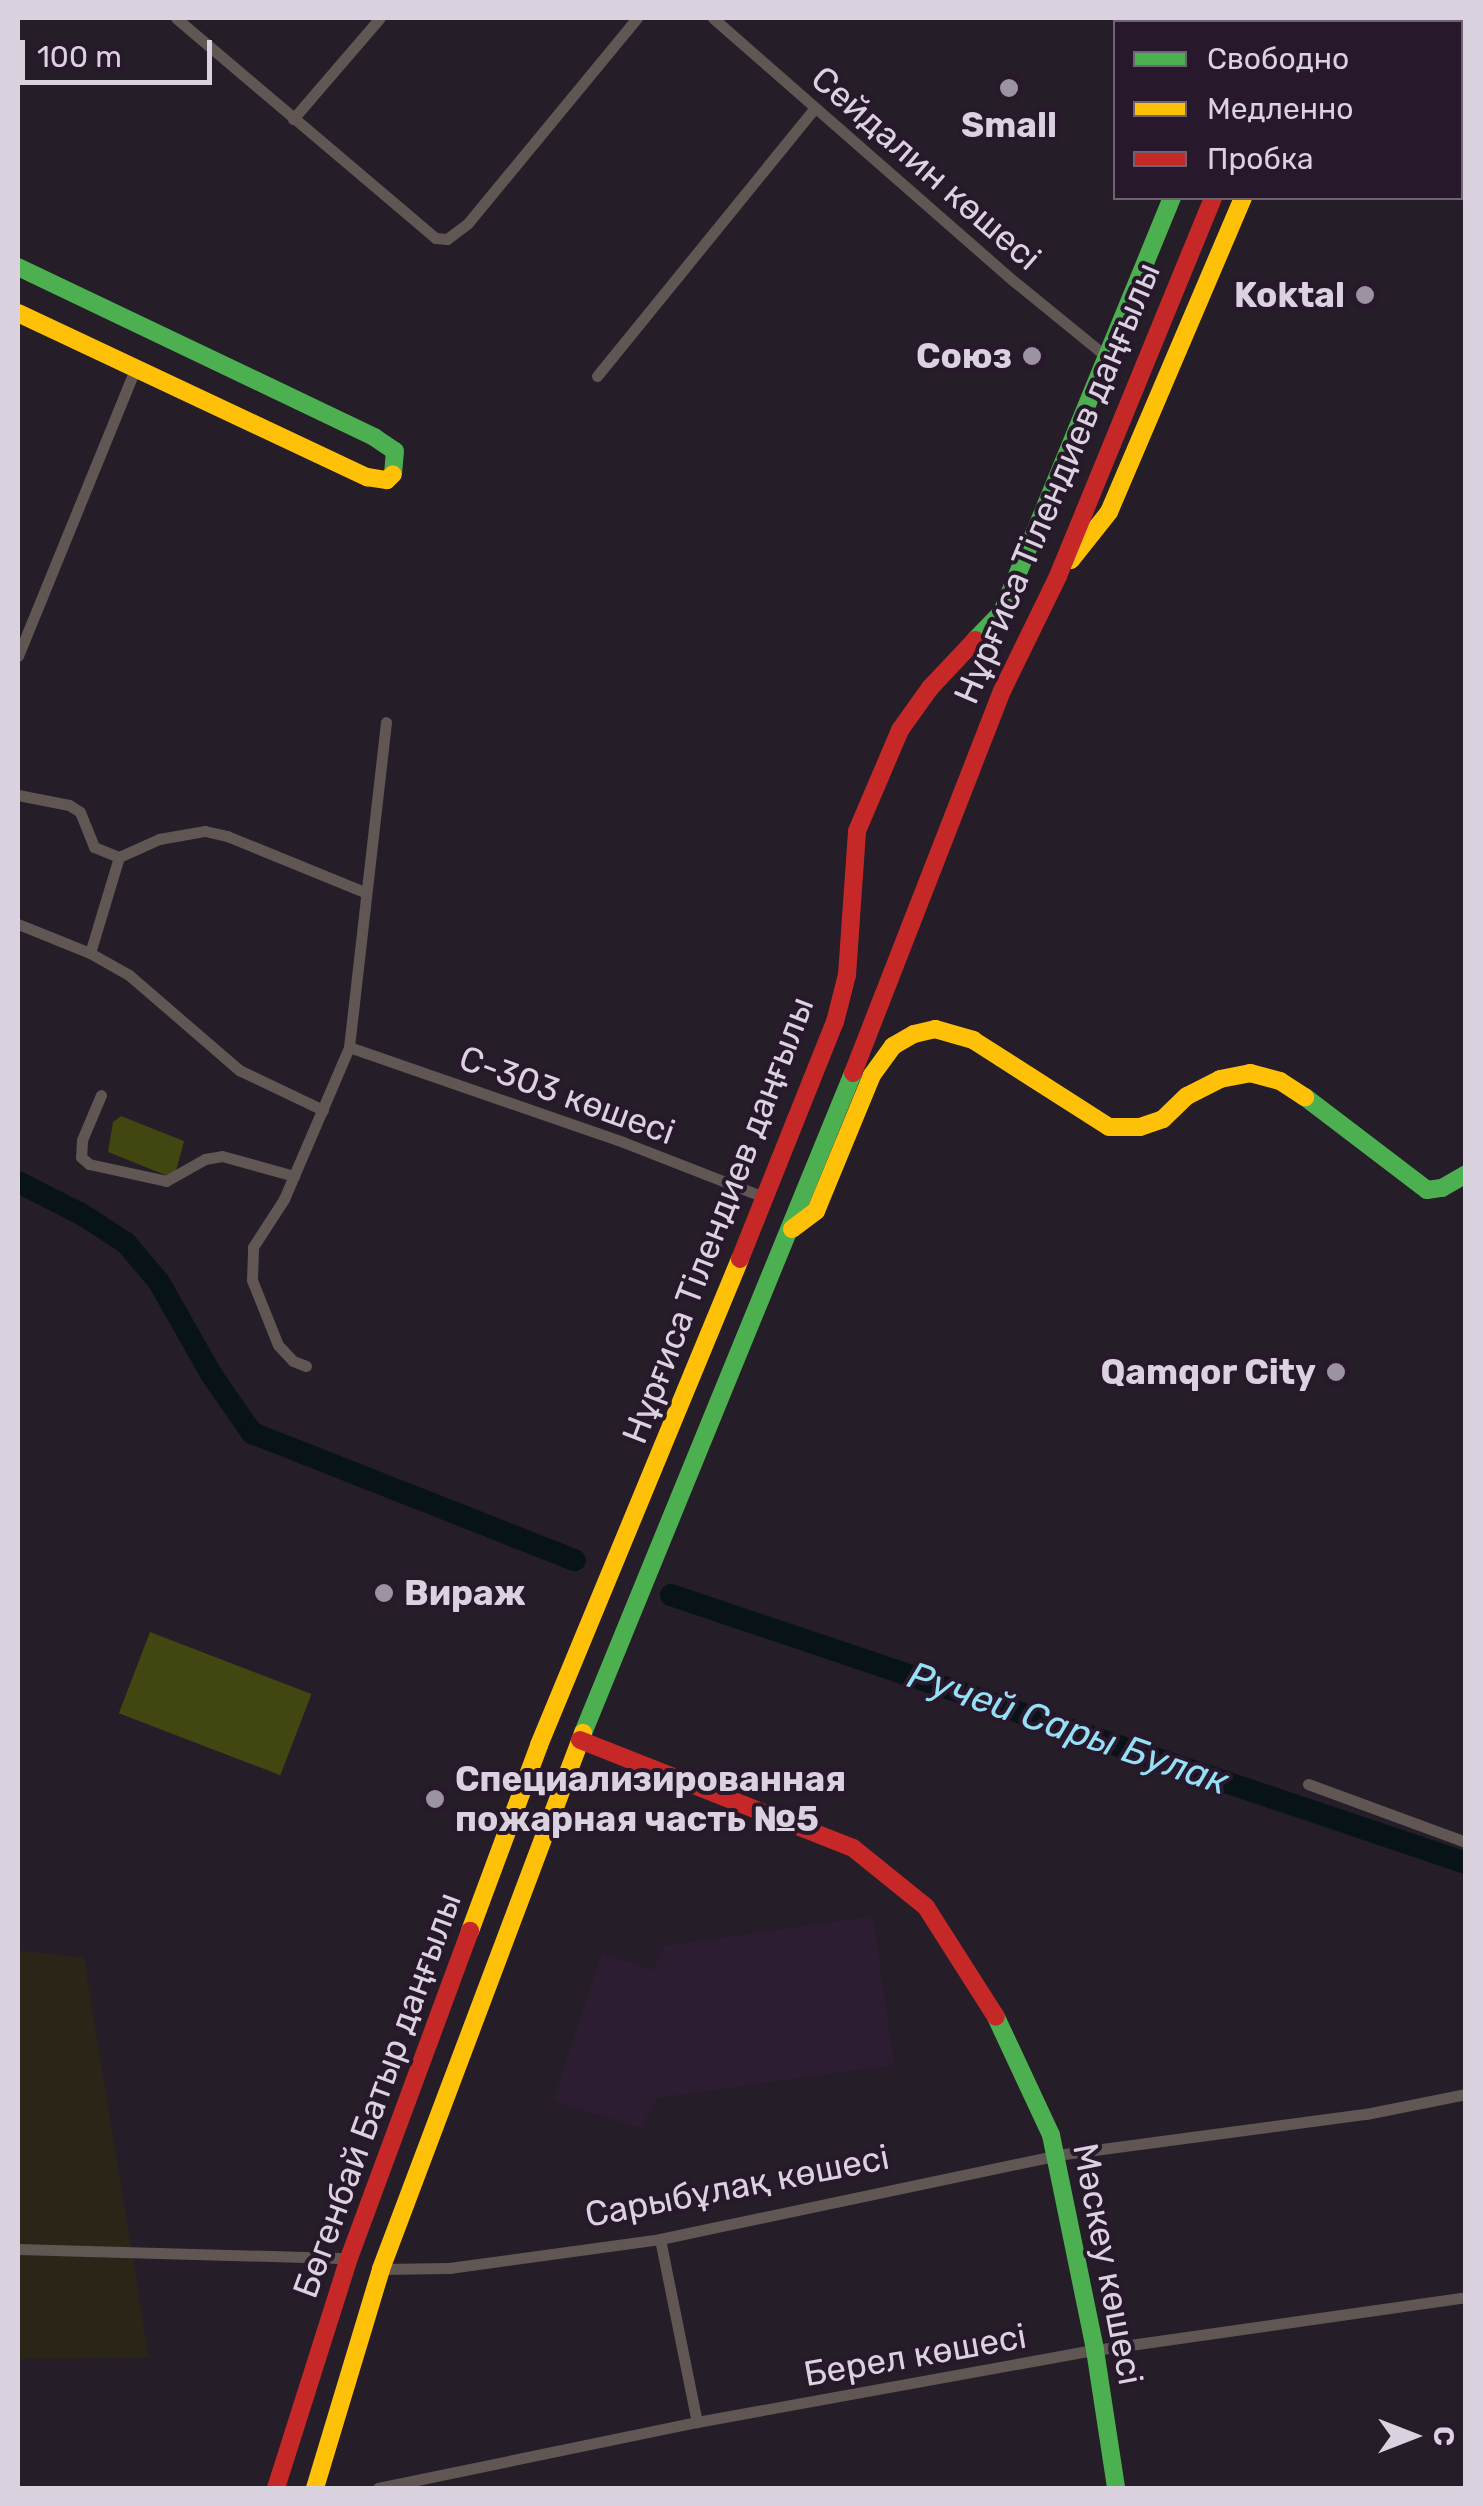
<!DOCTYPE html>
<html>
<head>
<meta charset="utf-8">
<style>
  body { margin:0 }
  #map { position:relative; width:1483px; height:2506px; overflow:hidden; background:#251d27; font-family:Rubik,sans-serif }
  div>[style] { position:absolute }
  .commercial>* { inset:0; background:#2b2517 }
  .built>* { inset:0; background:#2d1d33 }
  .green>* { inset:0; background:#424611; transform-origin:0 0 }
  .river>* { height:22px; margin:-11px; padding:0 11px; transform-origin:11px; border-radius:11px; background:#081318 }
  .street>* { height:11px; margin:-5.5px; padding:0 5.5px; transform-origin:5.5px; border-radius:5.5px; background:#605653 }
  .fast>* { height:18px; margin:-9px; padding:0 9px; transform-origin:9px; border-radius:9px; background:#4caf50 }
  .slow>* { height:18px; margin:-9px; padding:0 9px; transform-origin:9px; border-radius:9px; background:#ffc107 }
  .jam>* { height:18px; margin:-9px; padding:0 9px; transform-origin:9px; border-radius:9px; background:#c62828 }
  .dots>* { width:28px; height:28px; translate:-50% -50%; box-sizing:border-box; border:5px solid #27192b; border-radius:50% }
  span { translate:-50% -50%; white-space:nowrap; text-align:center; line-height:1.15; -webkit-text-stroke:8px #27192b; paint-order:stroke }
  .poi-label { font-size:35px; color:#dbd2df; font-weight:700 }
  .right { translate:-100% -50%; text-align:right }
  .left { translate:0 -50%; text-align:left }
  .street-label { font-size:35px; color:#dbd2df }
  .water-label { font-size:38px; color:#96e0f6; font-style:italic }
  .frame { position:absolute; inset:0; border:20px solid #dbd2df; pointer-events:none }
  .legend { position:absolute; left:1113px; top:20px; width:350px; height:180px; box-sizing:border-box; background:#27192b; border:2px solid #6f6373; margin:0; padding:12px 18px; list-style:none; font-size:30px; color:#dbd2df }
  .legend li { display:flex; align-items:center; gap:20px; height:50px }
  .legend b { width:50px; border:2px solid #6f6373 }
  .north { position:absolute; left:1363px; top:2386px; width:100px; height:100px; -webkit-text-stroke:8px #27192b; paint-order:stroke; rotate:90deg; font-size:28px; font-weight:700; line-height:40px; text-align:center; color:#dbd2df }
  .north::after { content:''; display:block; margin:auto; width:35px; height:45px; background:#dbd2df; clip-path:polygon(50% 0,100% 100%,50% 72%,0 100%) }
  .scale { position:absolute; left:20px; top:40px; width:192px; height:45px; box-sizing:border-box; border:5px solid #dbd2df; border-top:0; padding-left:12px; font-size:30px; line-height:35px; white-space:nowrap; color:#dbd2df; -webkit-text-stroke:8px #27192b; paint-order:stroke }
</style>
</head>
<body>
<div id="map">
  <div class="commercial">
    <i style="clip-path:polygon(18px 1950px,84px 1958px,149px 2358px,18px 2359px)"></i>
  </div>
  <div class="built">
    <i style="clip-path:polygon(873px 1916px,894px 2065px,657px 2098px,641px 2128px,553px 2101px,602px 1953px,652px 1970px,664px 1946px)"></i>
  </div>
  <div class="green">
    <i style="clip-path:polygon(121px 1116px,184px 1141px,176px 1171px,168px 1176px,108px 1152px,113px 1122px)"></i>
    <i style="left:150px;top:1632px;width:173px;height:87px;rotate:21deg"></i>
  </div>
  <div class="river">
    <i style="left:18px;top:1182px;width:73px;rotate:26.9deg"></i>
    <i style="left:83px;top:1215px;width:51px;rotate:33.1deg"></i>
    <i style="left:126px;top:1243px;width:51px;rotate:49.8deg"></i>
    <i style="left:159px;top:1282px;width:106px;rotate:60.5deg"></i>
    <i style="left:211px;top:1374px;width:72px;rotate:55.2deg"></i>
    <i style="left:252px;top:1433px;width:347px;rotate:21.5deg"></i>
    <i style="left:671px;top:1595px;width:839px;rotate:18.63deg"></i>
  </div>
  <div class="street">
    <i style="left:176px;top:18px;width:340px;rotate:40.3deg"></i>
    <i style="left:435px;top:238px;width:12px;rotate:5deg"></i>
    <i style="left:447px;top:239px;width:26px;rotate:-37deg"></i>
    <i style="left:468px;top:223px;width:266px;rotate:-50.5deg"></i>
    <i style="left:713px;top:18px;width:401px;rotate:41.2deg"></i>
    <i style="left:1015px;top:282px;width:119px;rotate:39.2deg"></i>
    <i style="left:293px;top:119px;width:133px;rotate:-49.3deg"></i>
    <i style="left:597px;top:376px;width:344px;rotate:-50.9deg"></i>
    <i style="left:18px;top:656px;width:312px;rotate:-67.8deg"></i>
    <i style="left:18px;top:795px;width:52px;rotate:11.1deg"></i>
    <i style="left:69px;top:805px;width:13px;rotate:32deg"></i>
    <i style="left:80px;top:812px;width:38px;rotate:68deg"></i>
    <i style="left:94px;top:847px;width:27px;rotate:22deg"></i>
    <i style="left:18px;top:924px;width:78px;rotate:21.9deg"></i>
    <i style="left:90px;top:953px;width:45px;rotate:29.4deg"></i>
    <i style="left:129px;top:975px;width:145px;rotate:40.8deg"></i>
    <i style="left:239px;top:1070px;width:93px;rotate:25.5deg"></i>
    <i style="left:90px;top:953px;width:100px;rotate:-73.2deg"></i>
    <i style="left:119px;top:857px;width:44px;rotate:-24.2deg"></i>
    <i style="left:159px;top:839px;width:47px;rotate:-9.9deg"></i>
    <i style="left:205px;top:831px;width:23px;rotate:13deg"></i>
    <i style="left:227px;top:836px;width:148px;rotate:22.2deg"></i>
    <i style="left:349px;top:1047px;width:290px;rotate:19.1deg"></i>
    <i style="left:623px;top:1142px;width:151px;rotate:21.3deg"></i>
    <i style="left:101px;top:1095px;width:49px;rotate:112.9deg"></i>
    <i style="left:82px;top:1140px;width:17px;rotate:93deg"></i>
    <i style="left:81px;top:1157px;width:11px;rotate:41deg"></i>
    <i style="left:89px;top:1164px;width:79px;rotate:12.4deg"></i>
    <i style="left:166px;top:1181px;width:45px;rotate:-29.4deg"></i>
    <i style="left:205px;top:1159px;width:17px;rotate:-10deg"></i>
    <i style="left:222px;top:1156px;width:75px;rotate:15.5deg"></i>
    <i style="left:306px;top:1366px;width:14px;rotate:-159deg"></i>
    <i style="left:293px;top:1361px;width:22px;rotate:-133deg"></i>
    <i style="left:278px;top:1345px;width:70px;rotate:-111.8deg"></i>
    <i style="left:252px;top:1280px;width:33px;rotate:-88deg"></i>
    <i style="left:253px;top:1247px;width:57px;rotate:-57.1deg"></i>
    <i style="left:284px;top:1199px;width:165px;rotate:-66.8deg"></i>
    <i style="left:349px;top:1047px;width:327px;rotate:-83.5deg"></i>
    <i style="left:1308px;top:1784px;width:168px;rotate:20.2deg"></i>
    <i style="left:660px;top:2239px;width:187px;rotate:78.6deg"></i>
    <i style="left:18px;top:2249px;width:331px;rotate:1.6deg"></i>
    <i style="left:381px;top:2269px;width:68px;rotate:-0.8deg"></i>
    <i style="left:449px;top:2268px;width:213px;rotate:-7.8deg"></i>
    <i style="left:660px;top:2239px;width:406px;rotate:-11.9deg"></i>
    <i style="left:1057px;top:2155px;width:312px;rotate:-7.6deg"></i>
    <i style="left:1366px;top:2114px;width:102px;rotate:-11.3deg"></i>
    <i style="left:378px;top:2488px;width:326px;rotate:-11.7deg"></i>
    <i style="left:697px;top:2422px;width:404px;rotate:-10.3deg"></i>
    <i style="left:1095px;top:2350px;width:375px;rotate:-8.1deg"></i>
  </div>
  <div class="fast">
    <i style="left:1243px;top:22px;width:4px;rotate:-63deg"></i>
    <i style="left:18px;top:267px;width:395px;rotate:25.5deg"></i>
    <i style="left:374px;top:437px;width:25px;rotate:34deg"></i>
    <i style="left:395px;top:451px;width:23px;rotate:95deg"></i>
    <i style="left:975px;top:640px;width:39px;rotate:-46deg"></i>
    <i style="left:1002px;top:612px;width:448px;rotate:-67.7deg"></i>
    <i style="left:1305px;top:1097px;width:153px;rotate:37.3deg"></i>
    <i style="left:1427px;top:1190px;width:15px;rotate:-8deg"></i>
    <i style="left:1442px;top:1188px;width:28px;rotate:-30deg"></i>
    <i style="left:583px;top:1733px;width:713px;rotate:-67.75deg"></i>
    <i style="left:996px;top:2017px;width:130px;rotate:65deg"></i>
    <i style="left:1051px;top:2135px;width:219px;rotate:78.4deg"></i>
    <i style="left:1095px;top:2350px;width:140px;rotate:81.3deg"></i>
  </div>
  <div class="slow">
    <i style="left:1284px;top:22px;width:4px;rotate:-63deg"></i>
    <i style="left:1313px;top:22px;width:5px;rotate:-53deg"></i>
    <i style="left:18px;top:313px;width:386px;rotate:25.2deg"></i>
    <i style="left:367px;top:477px;width:20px;rotate:9deg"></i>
    <i style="left:387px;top:480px;width:8px;rotate:-45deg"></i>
    <i style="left:1071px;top:560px;width:61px;rotate:-51.6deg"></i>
    <i style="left:1109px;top:512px;width:341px;rotate:-66.9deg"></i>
    <i style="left:792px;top:1229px;width:30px;rotate:-37deg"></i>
    <i style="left:816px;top:1211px;width:147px;rotate:-67.6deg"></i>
    <i style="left:872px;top:1075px;width:36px;rotate:-54deg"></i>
    <i style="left:893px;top:1046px;width:24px;rotate:-30deg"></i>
    <i style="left:914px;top:1034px;width:22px;rotate:-13deg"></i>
    <i style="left:935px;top:1029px;width:40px;rotate:16deg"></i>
    <i style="left:973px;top:1040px;width:161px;rotate:32.6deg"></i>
    <i style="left:1109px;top:1127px;width:31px"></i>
    <i style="left:1140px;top:1127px;width:24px;rotate:-19deg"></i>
    <i style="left:1163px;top:1119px;width:33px;rotate:-44deg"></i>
    <i style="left:1187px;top:1096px;width:37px;rotate:-27deg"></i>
    <i style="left:1220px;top:1079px;width:31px;rotate:-11deg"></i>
    <i style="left:1250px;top:1073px;width:31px;rotate:15deg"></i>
    <i style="left:1280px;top:1081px;width:30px;rotate:33deg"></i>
    <i style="left:470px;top:1931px;width:198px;rotate:-69.6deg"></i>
    <i style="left:539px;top:1745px;width:526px;rotate:-67.53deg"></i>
    <i style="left:315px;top:2488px;width:229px;rotate:-73.2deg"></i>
    <i style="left:381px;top:2269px;width:573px;rotate:-69.35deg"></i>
  </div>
  <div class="jam">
    <i style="left:853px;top:1073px;width:410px;rotate:-68.7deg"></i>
    <i style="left:1002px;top:691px;width:128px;rotate:-64deg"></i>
    <i style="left:1058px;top:576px;width:409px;rotate:-67.7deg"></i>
    <i style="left:740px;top:1259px;width:255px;rotate:-68.2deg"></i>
    <i style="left:835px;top:1022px;width:49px;rotate:-75.7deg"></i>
    <i style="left:847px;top:975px;width:144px;rotate:-86deg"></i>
    <i style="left:857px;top:831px;width:110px;rotate:-66.9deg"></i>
    <i style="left:900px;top:730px;width:52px;rotate:-54.5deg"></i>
    <i style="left:930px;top:688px;width:66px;rotate:-46.8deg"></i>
    <i style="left:580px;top:1740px;width:294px;rotate:21.6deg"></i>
    <i style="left:853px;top:1848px;width:94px;rotate:38.9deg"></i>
    <i style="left:926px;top:1907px;width:130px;rotate:57.5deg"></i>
    <i style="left:276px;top:2488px;width:241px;rotate:-72.4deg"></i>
    <i style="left:349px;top:2258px;width:349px;rotate:-69.7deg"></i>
  </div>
  <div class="dots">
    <i style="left:1009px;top:88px;background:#9b939f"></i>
    <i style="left:1365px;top:295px;background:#9b939f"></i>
    <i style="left:1032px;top:356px;background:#9b939f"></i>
    <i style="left:1336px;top:1372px;background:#9b939f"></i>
    <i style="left:384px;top:1593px;background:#9b939f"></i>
    <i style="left:435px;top:1799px;background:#9b939f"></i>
  </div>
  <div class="poi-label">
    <span style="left:1009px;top:125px">Small</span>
    <span class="right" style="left:1345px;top:295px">Koktal</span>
    <span class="right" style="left:1012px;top:356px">Союз</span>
    <span class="right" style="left:1316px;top:1372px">Qamqor City</span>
    <span class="left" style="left:404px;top:1593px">Вираж</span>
    <span class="left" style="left:455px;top:1799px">Специализированная<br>пожарная часть №5</span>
  </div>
  <div class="street-label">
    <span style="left:926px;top:168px;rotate:41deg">Сейдалин көшесі</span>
    <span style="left:1057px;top:483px;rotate:-67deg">Нұрғиса Тілендиев даңғылы</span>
    <span style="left:567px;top:1095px;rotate:20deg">С-303 көшесі</span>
    <span style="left:718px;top:1220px;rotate:-69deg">Нұрғиса Тілендиев даңғылы</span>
    <span style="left:377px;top:2095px;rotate:-70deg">Бөгенбай Батыр даңғылы</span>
    <span style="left:737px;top:2186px;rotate:-11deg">Сарыбұлақ көшесі</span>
    <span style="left:1108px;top:2264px;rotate:79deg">Мәскеу көшесі</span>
    <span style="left:915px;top:2355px;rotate:-10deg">Берел көшесі</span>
  </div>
  <div class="water-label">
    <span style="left:1068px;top:1729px;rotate:19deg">Ручей Сары Булак</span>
  </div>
  <div class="frame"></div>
  <ul class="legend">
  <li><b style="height:12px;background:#4caf50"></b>Свободно</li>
  <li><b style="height:12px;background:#ffc107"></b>Медленно</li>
  <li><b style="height:12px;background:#c62828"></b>Пробка</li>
  </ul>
  <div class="north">С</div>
  <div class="scale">100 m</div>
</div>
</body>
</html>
